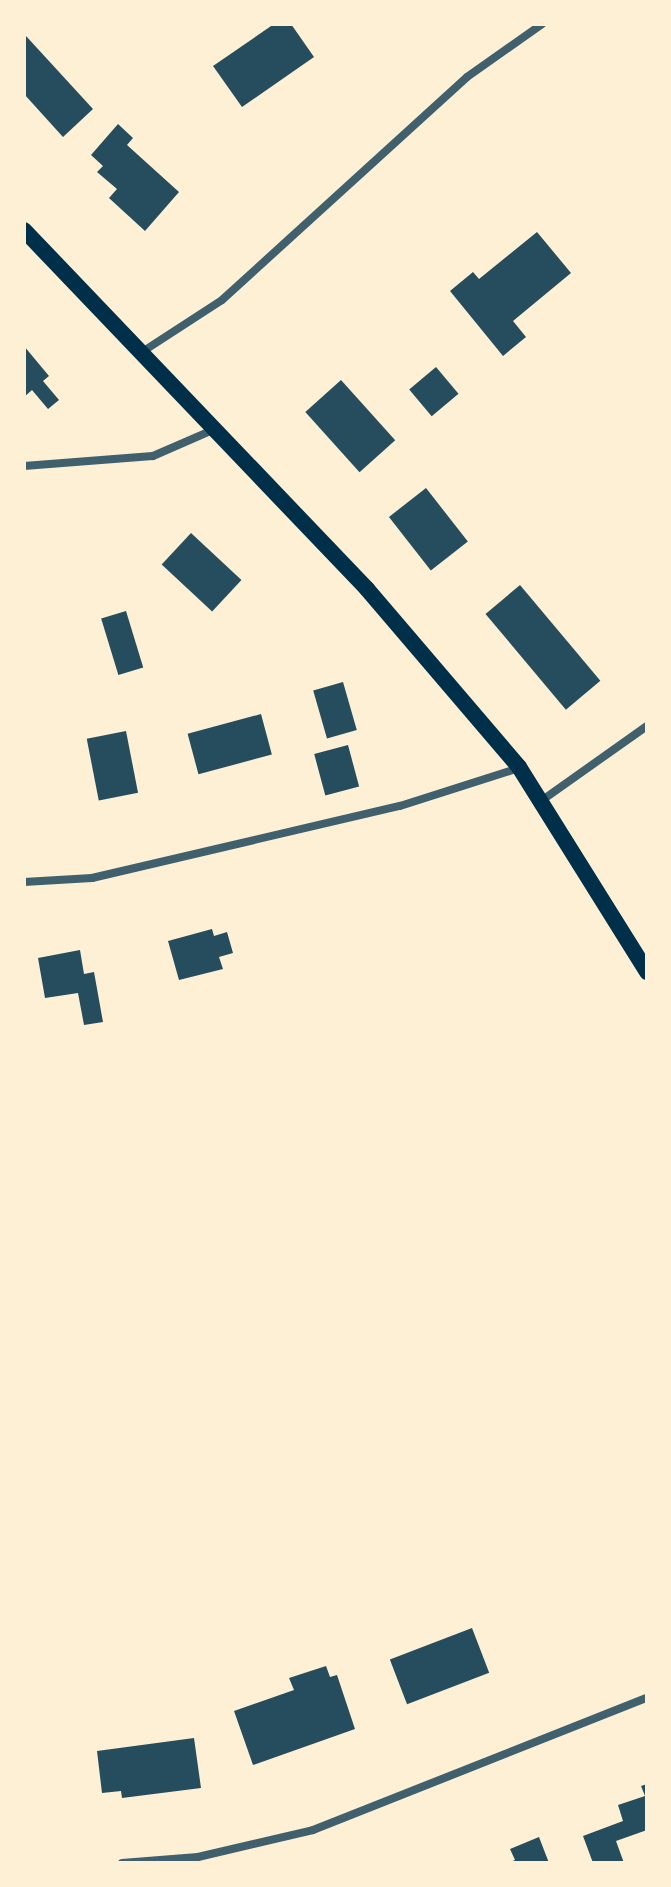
<!DOCTYPE html>
<html>
<head>
<meta charset="utf-8">
<style>
  body { margin:0 }
  #map { position:relative; width:671px; height:1887px; overflow:hidden; background:#fdf0d5; font-family:"Roboto Condensed",sans-serif }
  div>[style] { position:absolute }
  .building>* { inset:0; background:#264d5e; transform-origin:0 0 }
  .minor>* { height:8px; margin:-4px; padding:0 4px; transform-origin:4px; border-radius:4px; background:#3f606c }
  .secondary>* { height:16px; margin:-8px; padding:0 8px; transform-origin:8px; border-radius:8px; background:#003049 }
  span { translate:-50% -50%; white-space:nowrap; text-align:center; line-height:1.15; -webkit-text-stroke:6px #fdf0d5; paint-order:stroke }
  .frame { position:absolute; inset:0; border:26px solid #fdf0d5; pointer-events:none }
</style>
</head>
<body>
<div id="map">
  <div class="building">
    <i style="clip-path:polygon(274px 24px,291px 24px,314px 57px,242px 107px,213px 66px)"></i>
    <i style="clip-path:polygon(26px 36px,93px 109px,63px 137px,24px 94px)"></i>
    <i style="clip-path:polygon(118px 124px,133px 138px,127px 145px,179px 192px,145px 231px,109px 198px,117px 189px,97px 172px,103px 166px,91px 155px)"></i>
    <i style="clip-path:polygon(537px 232px,571px 273px,513px 321px,526px 337px,503px 356px,450px 291px,473px 272px,479px 279px)"></i>
    <i style="clip-path:polygon(24px 346px,49px 376px,43px 381px,59px 400px,48px 409px,32px 390px,24px 397px)"></i>
    <i style="left:436px;top:367px;width:35px;height:35px;rotate:50deg"></i>
    <i style="left:341px;top:380px;width:81px;height:48px;rotate:48deg"></i>
    <i style="left:426px;top:488px;width:68px;height:47px;rotate:52deg"></i>
    <i style="left:191px;top:533px;width:69px;height:43px;rotate:43deg"></i>
    <i style="left:520px;top:585px;width:125px;height:45px;rotate:50deg"></i>
    <i style="left:126px;top:611px;width:59px;height:26px;rotate:73deg"></i>
    <i style="left:343px;top:682px;width:50px;height:31px;rotate:74deg"></i>
    <i style="left:261px;top:714px;width:42px;height:76px;rotate:75deg"></i>
    <i style="left:126px;top:731px;width:63px;height:40px;rotate:79deg"></i>
    <i style="left:348px;top:745px;width:43px;height:35px;rotate:75deg"></i>
    <i style="clip-path:polygon(212px 929px,214px 936px,227px 932px,233px 953px,219px 957px,223px 969px,179px 980px,168px 941px)"></i>
    <i style="clip-path:polygon(80px 950px,84px 974px,94px 972px,103px 1022px,84px 1025px,78px 993px,45px 998px,38px 958px)"></i>
    <i style="left:472px;top:1628px;width:48px;height:88px;rotate:69deg"></i>
    <i style="clip-path:polygon(326px 1666px,330px 1677px,337px 1675px,355px 1729px,253px 1765px,234px 1711px,294px 1690px,289px 1678px)"></i>
    <i style="clip-path:polygon(194px 1738px,201px 1788px,122px 1798px,121px 1791px,102px 1793px,97px 1751px)"></i>
    <i style="clip-path:polygon(647px 1784px,647px 1830px,616px 1841px,624px 1863px,593px 1863px,583px 1836px,623px 1821px,618px 1805px,645px 1796px,641px 1786px)"></i>
    <i style="clip-path:polygon(539px 1837px,549px 1863px,507px 1863px,515px 1860px,510px 1849px)"></i>
  </div>
  <div class="minor">
    <i style="left:142px;top:352px;width:95px;rotate:-33deg"></i>
    <i style="left:222px;top:300px;width:331px;rotate:-42.3deg"></i>
    <i style="left:467px;top:77px;width:92px;rotate:-35.2deg"></i>
    <i style="left:24px;top:466px;width:129px;rotate:-4.4deg"></i>
    <i style="left:153px;top:456px;width:68px;rotate:-23.5deg"></i>
    <i style="left:541px;top:801px;width:130px;rotate:-35.3deg"></i>
    <i style="left:24px;top:882px;width:68px;rotate:-3.4deg"></i>
    <i style="left:92px;top:878px;width:316px;rotate:-13.2deg"></i>
    <i style="left:400px;top:806px;width:125px;rotate:-17.7deg"></i>
    <i style="left:122px;top:1863px;width:76px;rotate:-4.5deg"></i>
    <i style="left:198px;top:1857px;width:118px;rotate:-13.2deg"></i>
    <i style="left:313px;top:1830px;width:359px;rotate:-21.6deg"></i>
  </div>
  <div class="secondary">
    <i style="left:24px;top:230px;width:497px;rotate:46.3deg"></i>
    <i style="left:367px;top:589px;width:234px;rotate:49.5deg"></i>
    <i style="left:519px;top:767px;width:242px;rotate:58deg"></i>
  </div>
  <div class="frame"></div>
</div>
</body>
</html>
